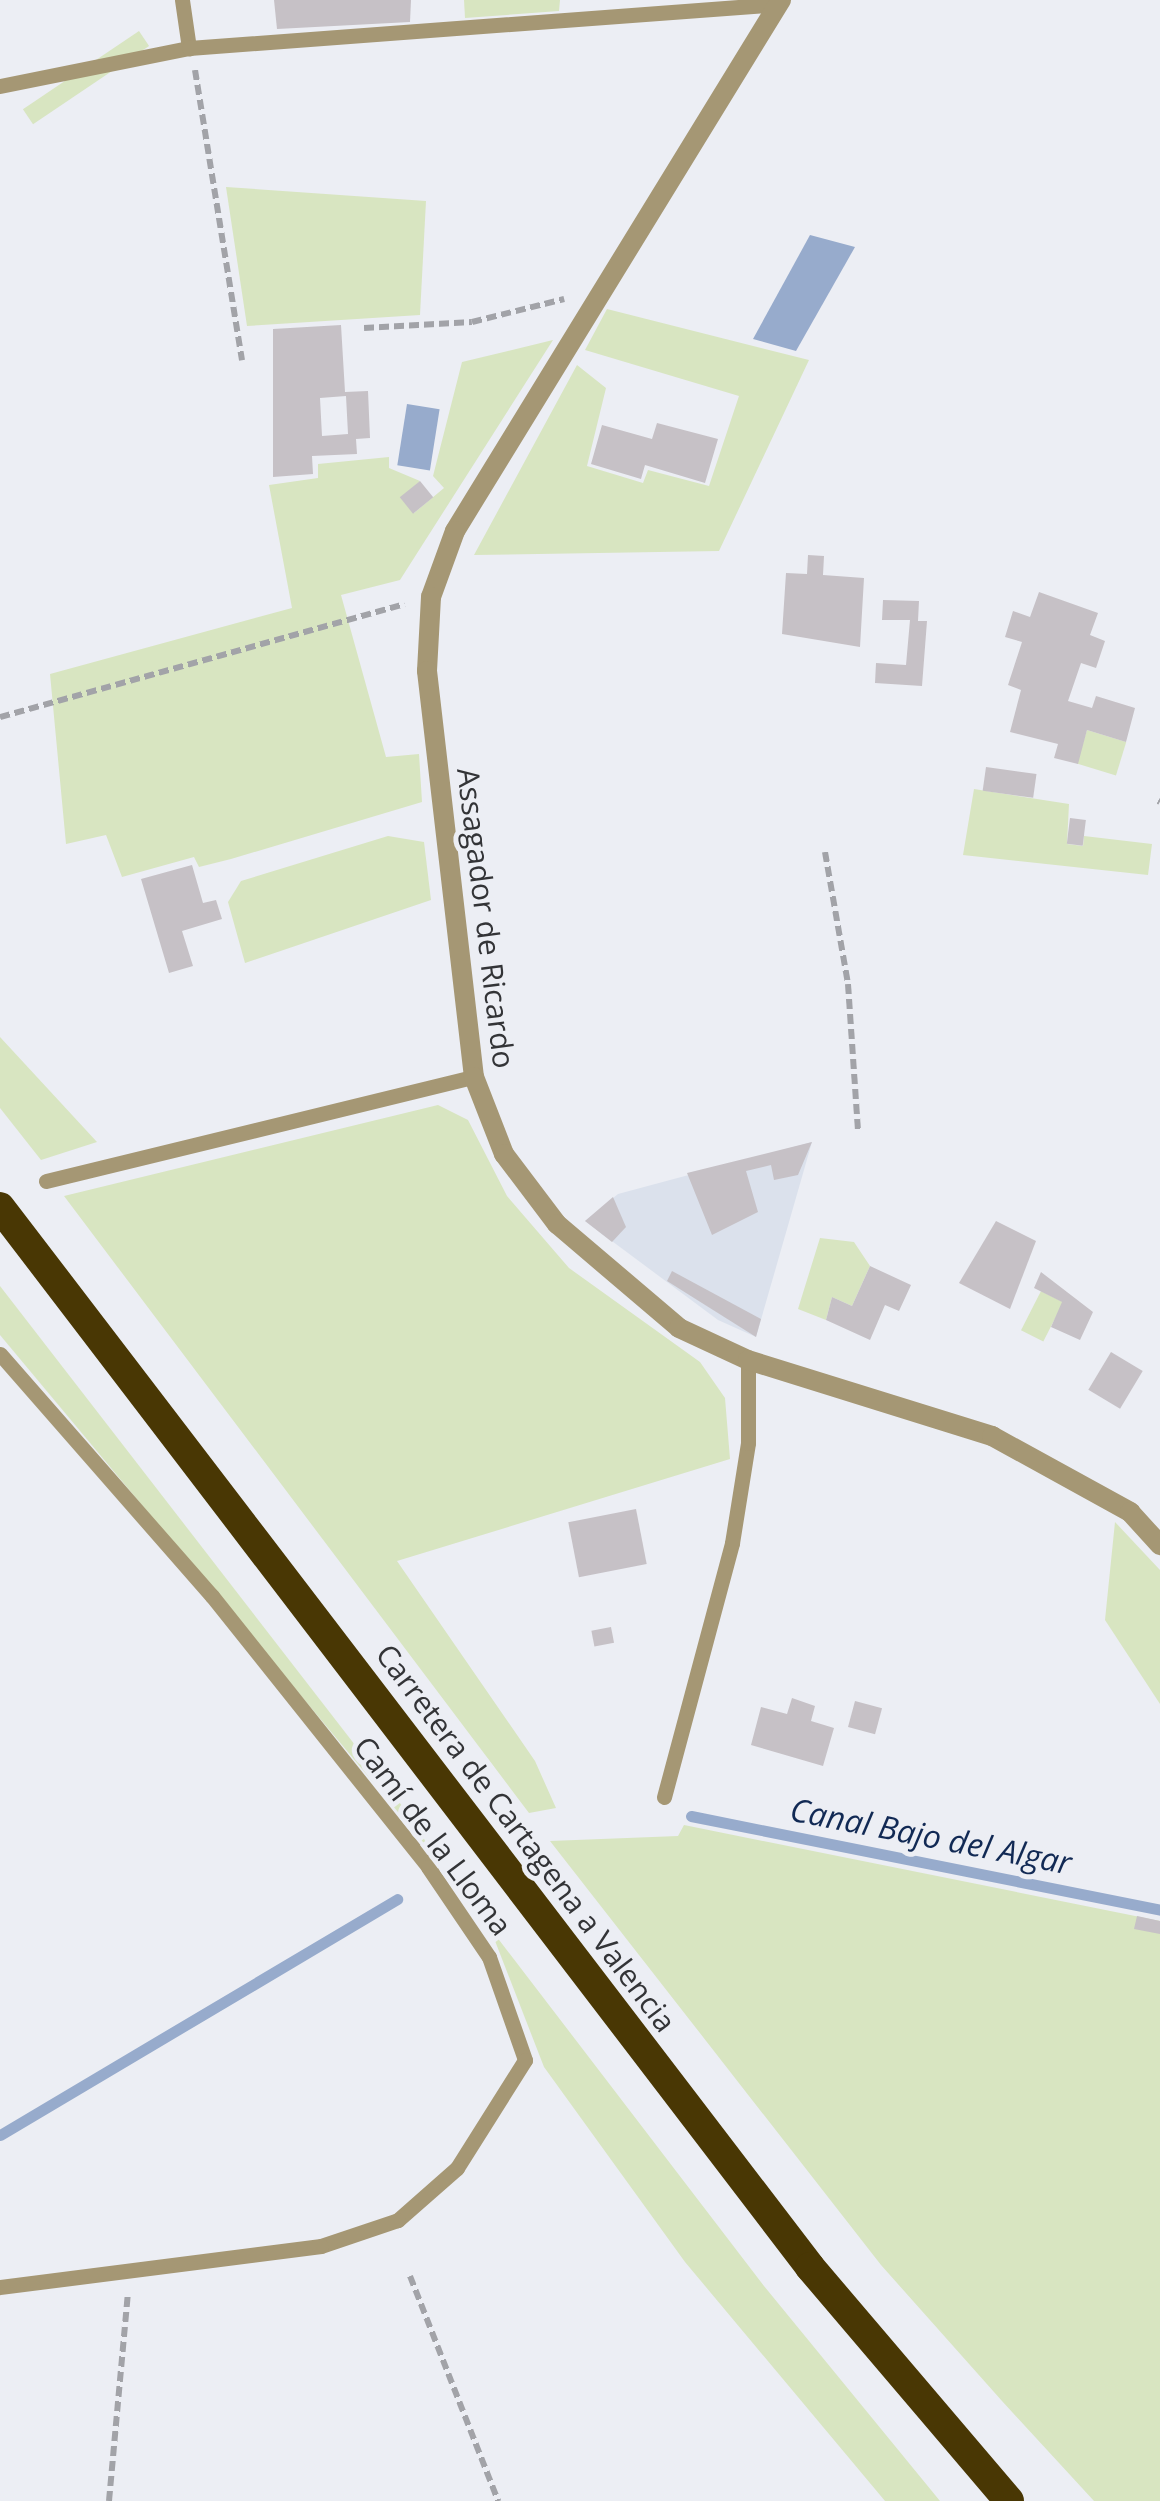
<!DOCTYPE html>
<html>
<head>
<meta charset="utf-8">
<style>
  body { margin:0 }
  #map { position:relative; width:1160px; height:2501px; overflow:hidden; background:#eceef4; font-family:"Open Sans",sans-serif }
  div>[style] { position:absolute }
  .built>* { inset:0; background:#dbe1ec }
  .green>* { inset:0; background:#d8e5c1; transform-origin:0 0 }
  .water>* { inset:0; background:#97abcc; transform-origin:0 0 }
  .stream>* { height:11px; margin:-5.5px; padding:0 5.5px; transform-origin:5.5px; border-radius:5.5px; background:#97abcc }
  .building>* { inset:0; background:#c6c1c6; transform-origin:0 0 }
  .path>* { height:6px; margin-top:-3px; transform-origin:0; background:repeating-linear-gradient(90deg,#a2a3a8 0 10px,transparent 0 15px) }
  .lane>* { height:15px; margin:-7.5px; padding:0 7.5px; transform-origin:7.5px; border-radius:7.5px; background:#a59774 }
  .street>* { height:20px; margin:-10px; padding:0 10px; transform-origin:10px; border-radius:10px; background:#a59774 }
  .highway>* { height:30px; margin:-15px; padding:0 15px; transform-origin:15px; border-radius:15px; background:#493704 }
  span { translate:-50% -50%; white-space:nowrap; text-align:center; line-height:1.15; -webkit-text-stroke:10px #eceef4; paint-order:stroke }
  .street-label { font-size:30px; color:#333437 }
  .water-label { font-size:32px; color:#112954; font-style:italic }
</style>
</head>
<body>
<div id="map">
  <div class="built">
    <i style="clip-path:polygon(812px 1142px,756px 1337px,718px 1320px,585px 1221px,618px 1194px)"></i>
  </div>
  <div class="green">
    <i style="clip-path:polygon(464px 0,560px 0,559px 11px,465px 18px)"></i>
    <i style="left:139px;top:31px;width:18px;height:140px;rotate:56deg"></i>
    <i style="clip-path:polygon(226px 187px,426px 201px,420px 315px,247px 326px)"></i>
    <i style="clip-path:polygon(607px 309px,809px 360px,719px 551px,474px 555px,577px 365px,606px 388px,587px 466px,643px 483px,648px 470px,709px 486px,739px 396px,585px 350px)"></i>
    <i style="clip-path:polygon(553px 340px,400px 580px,341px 595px,386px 757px,419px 754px,422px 802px,231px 859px,199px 867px,194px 857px,122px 877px,106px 835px,66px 844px,50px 674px,292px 608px,269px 485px,318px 478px,318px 464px,389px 457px,389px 468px,420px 481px,401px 498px,414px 513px,444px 488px,433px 476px,462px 362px)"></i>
    <i style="left:1087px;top:730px;width:41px;height:35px;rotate:17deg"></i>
    <i style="clip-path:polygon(974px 789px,1069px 804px,1067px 844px,1083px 846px,1084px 836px,1152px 844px,1148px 875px,963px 855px)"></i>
    <i style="clip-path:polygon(388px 836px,424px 842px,431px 900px,245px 963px,228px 902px,241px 881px)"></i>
    <i style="clip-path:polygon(0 1037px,97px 1142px,41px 1160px,0 1108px)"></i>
    <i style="clip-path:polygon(438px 1105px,468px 1120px,507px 1196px,569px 1268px,700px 1362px,725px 1398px,730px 1459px,397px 1561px,535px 1761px,556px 1808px,529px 1813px,64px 1196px)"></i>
    <i style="clip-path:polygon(820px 1238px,854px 1242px,870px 1266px,852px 1306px,832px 1297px,826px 1320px,798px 1309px)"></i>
    <i style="clip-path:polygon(0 1286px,420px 1829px,428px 1848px,0 1335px)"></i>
    <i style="left:1041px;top:1291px;width:25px;height:44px;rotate:27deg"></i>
    <i style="clip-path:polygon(1115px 1522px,1160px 1570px,1160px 1704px,1105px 1620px)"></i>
    <i style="clip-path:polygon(684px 1825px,1160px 1921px,1160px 2501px,1094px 2501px,1002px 2401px,881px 2265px,550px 1841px,678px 1836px)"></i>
    <i style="clip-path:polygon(490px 1928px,764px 2286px,940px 2501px,885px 2501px,685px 2262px,544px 2067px)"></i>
  </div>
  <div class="water">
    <i style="clip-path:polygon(810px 235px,855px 247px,796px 351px,753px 339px)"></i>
    <i style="left:407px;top:404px;width:33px;height:62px;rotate:9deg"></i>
  </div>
  <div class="stream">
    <i style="left:691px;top:1816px;width:478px;rotate:11.3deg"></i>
    <i style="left:0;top:2135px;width:462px;rotate:-30.7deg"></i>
  </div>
  <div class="building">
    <i style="clip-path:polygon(274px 0,411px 0,410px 22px,277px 29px)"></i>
    <i style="clip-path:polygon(evenodd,341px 325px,345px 392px,368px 391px,370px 438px,356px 439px,357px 454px,312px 456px,313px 474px,273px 477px,273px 329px,341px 325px,346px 396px,348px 434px,322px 436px,320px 398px,346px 396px)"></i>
    <i style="clip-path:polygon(657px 423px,718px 439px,705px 483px,645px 465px,641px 479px,591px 464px,602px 425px,652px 439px)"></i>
    <i style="left:420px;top:481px;width:21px;height:26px;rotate:51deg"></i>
    <i style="clip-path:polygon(808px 555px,824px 556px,823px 575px,864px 578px,860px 647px,782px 634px,786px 573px,807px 574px)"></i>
    <i style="clip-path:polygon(1039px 592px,1098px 613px,1090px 635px,1105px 641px,1096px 668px,1081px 663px,1068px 701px,1092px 708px,1096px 696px,1135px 708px,1126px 742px,1087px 730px,1078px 764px,1054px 758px,1058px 744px,1010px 732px,1021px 690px,1008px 685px,1022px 642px,1005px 637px,1013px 611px,1030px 617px)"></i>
    <i style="clip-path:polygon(883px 600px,919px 601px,918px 621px,927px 621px,922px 686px,875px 683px,876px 663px,906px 665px,910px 620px,882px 620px)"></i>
    <i style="left:986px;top:767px;width:51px;height:24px;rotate:8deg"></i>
    <i style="left:1070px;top:818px;width:16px;height:26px;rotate:7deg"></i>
    <i style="clip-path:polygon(192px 865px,203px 903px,216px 900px,222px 919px,182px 931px,193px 966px,169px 973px,141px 879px)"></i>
    <i style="clip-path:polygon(812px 1142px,798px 1175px,774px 1180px,771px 1165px,746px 1171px,758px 1212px,712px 1235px,687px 1173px)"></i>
    <i style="clip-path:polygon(613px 1197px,626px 1227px,612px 1242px,585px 1221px)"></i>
    <i style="clip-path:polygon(996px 1221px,1036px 1241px,1010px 1309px,959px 1283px)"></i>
    <i style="clip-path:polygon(870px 1266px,911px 1285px,899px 1311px,885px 1305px,870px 1340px,826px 1320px,832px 1297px,852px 1306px)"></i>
    <i style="clip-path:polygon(672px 1271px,761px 1319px,756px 1337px,667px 1281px)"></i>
    <i style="clip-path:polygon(1041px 1272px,1093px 1312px,1080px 1340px,1051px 1327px,1062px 1302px,1034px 1288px)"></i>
    <i style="left:1111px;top:1352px;width:37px;height:44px;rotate:31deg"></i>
    <i style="left:636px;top:1509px;width:56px;height:69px;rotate:79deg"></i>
    <i style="left:611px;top:1627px;width:16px;height:20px;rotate:79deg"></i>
    <i style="clip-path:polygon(792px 1698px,815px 1706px,811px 1721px,834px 1728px,823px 1766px,751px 1745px,761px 1707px,787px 1714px)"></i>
    <i style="left:855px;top:1701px;width:28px;height:27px;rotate:15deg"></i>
    <i style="clip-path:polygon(1137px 1916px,1160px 1921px,1160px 1934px,1134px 1929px)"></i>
  </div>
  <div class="path">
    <i style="left:195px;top:70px;width:294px;rotate:80.8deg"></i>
    <i style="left:364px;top:328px;width:108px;rotate:-3.2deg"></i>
    <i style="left:472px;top:322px;width:95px;rotate:-14deg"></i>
    <i style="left:0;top:717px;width:420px;rotate:-15.6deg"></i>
    <i style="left:1158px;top:801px;width:2px;rotate:27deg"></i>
    <i style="left:825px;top:852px;width:134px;rotate:80.1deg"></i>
    <i style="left:848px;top:984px;width:147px;rotate:86.1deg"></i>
    <i style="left:410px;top:2276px;width:242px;rotate:68.6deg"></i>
    <i style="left:109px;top:2501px;width:209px;rotate:-84.8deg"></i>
  </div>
  <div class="lane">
    <i style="left:182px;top:0;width:49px;rotate:81.7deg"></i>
    <i style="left:0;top:86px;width:193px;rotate:-11.4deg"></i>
    <i style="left:189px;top:48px;width:592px;rotate:-4.27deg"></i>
    <i style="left:46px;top:1181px;width:440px;rotate:-13.7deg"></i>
    <i style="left:0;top:1354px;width:322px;rotate:48.8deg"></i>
    <i style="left:212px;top:1596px;width:347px;rotate:51.4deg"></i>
    <i style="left:428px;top:1867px;width:109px;rotate:55.9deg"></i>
    <i style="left:489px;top:1957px;width:109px;rotate:70.7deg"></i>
    <i style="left:525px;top:2060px;width:128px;rotate:122.2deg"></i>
    <i style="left:457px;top:2168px;width:79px;rotate:138.6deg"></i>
    <i style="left:398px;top:2220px;width:81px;rotate:161.3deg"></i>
    <i style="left:321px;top:2246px;width:324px;rotate:172.7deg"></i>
    <i style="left:664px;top:1797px;width:263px;rotate:-75deg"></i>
    <i style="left:732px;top:1543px;width:101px;rotate:-80.9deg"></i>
    <i style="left:748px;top:1443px;width:83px;rotate:-90deg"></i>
  </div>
  <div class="street">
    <i style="left:781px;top:0;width:623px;rotate:121.55deg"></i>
    <i style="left:455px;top:531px;width:70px;rotate:110deg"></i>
    <i style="left:431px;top:597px;width:74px;rotate:93.1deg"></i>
    <i style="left:427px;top:671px;width:409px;rotate:83.4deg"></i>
    <i style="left:474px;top:1077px;width:83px;rotate:68.7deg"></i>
    <i style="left:504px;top:1154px;width:88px;rotate:52.9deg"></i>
    <i style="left:557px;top:1224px;width:160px;rotate:40.4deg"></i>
    <i style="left:679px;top:1328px;width:76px;rotate:24.9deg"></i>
    <i style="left:748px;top:1360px;width:256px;rotate:17.3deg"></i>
    <i style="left:992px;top:1436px;width:158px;rotate:28.8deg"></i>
    <i style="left:1130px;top:1512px;width:45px;rotate:47.7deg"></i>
  </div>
  <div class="highway">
    <i style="left:0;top:1207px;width:1334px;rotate:52.61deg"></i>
    <i style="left:810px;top:2267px;width:307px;rotate:49.6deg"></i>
  </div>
  <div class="street-label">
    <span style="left:486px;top:918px;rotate:83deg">Assagador de Ricardo</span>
    <span style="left:433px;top:1836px;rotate:53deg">Camí de la Lloma</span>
    <span style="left:526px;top:1838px;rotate:53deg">Carretera de Cartagena a Valencia</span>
  </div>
  <div class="water-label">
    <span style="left:931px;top:1836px;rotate:11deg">Canal Bajo del Algar</span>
  </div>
</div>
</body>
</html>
